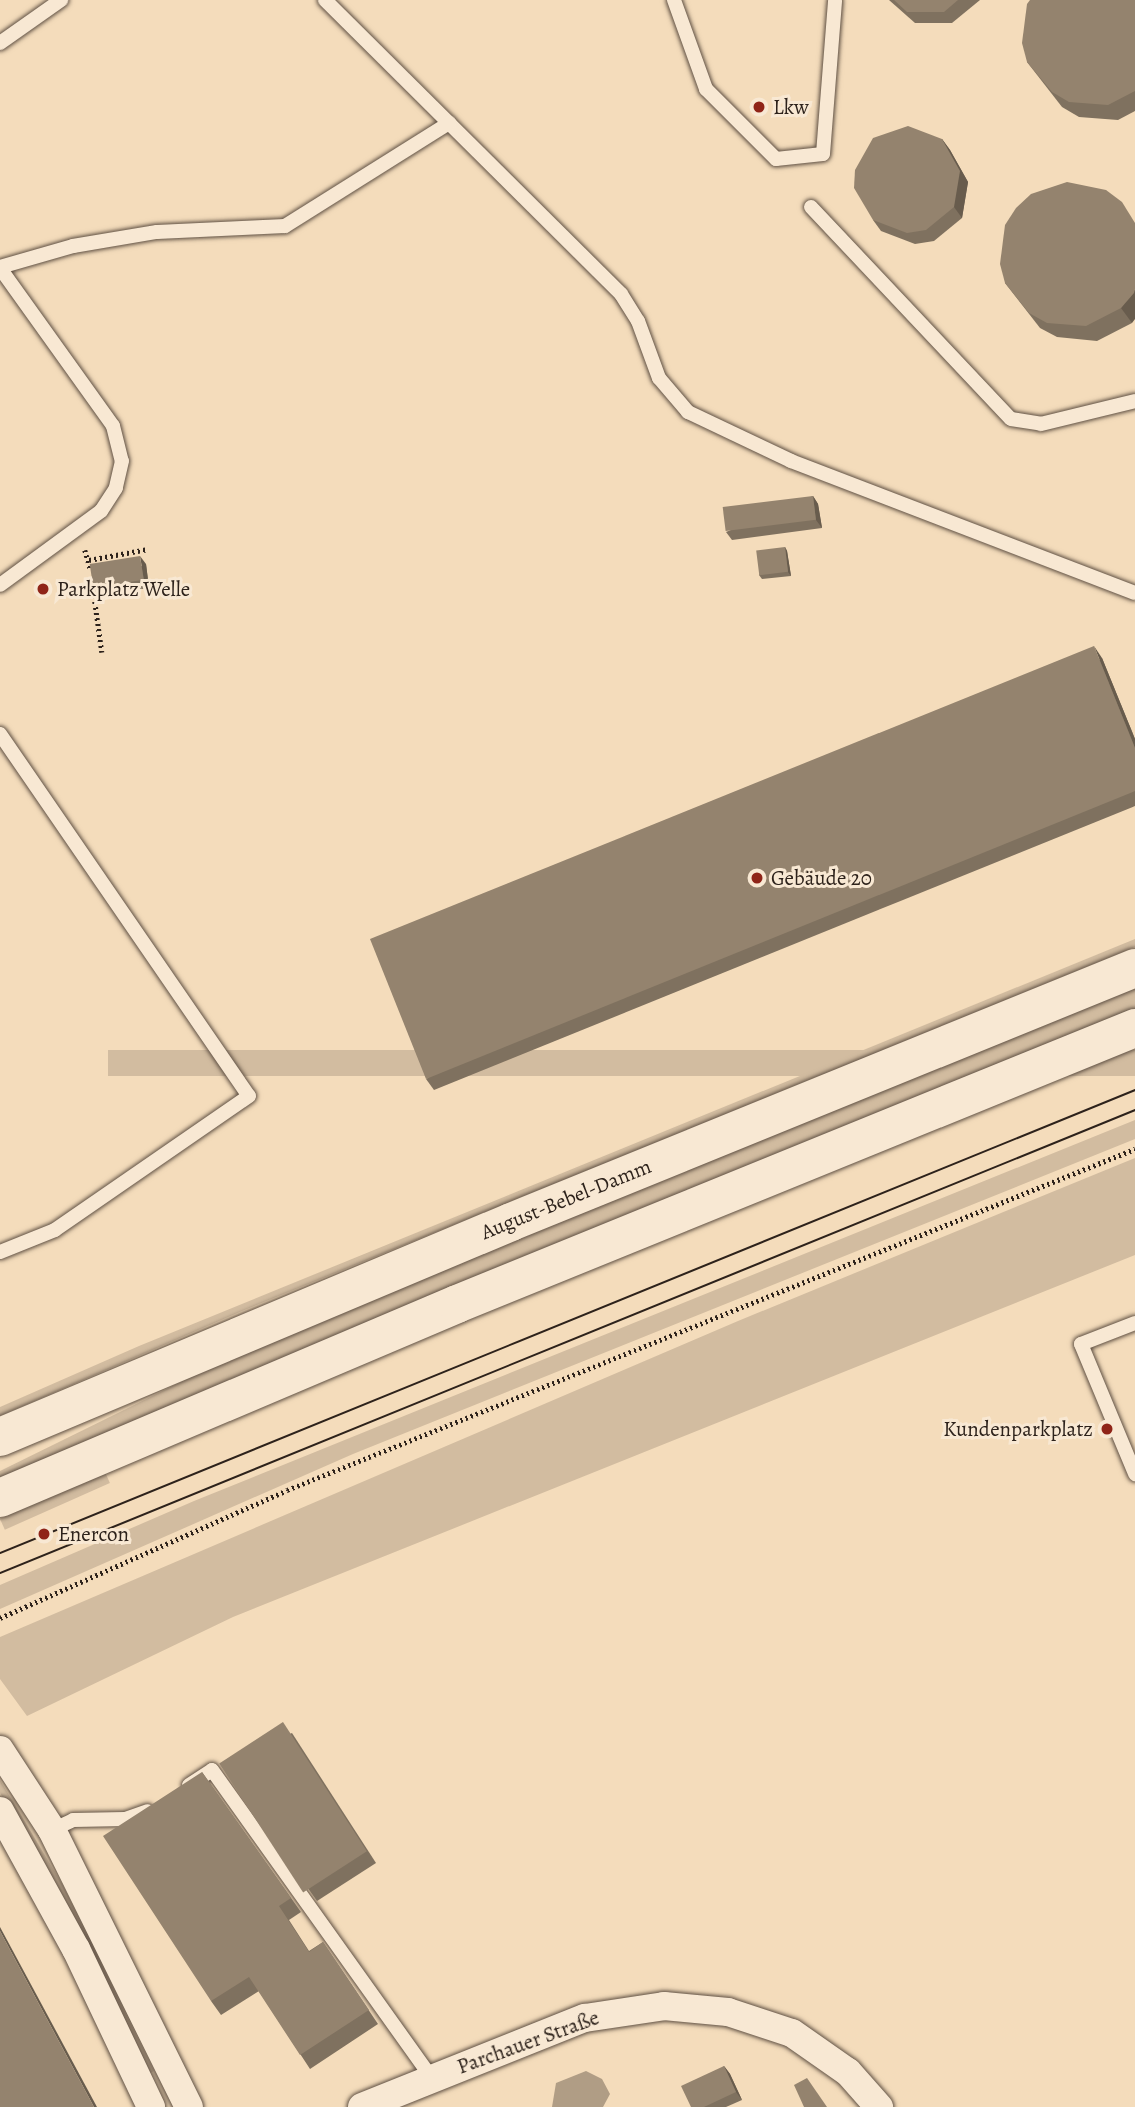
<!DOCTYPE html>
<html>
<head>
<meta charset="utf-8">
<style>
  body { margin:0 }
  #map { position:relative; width:1135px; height:2107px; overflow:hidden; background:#f4dcbb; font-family:Alegreya,serif }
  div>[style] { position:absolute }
  .green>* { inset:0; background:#d2bca0; transform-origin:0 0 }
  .water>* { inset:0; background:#b09d85 }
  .path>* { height:4.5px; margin-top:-2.25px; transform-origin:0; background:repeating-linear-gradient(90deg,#2d221b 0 2px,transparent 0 5.5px) }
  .roads { filter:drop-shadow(0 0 2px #5f5043) drop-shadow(0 0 2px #5f5043) }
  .lane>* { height:14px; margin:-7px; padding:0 7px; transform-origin:7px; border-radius:7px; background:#f8e8d3 }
  .street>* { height:28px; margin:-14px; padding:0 14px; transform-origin:14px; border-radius:14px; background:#f8e8d3 }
  .secondary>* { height:38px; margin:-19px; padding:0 19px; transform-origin:19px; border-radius:19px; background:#f8e8d3 }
  .tram>* { height:2px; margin:-1px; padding:0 1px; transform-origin:1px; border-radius:1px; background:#2d221b }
  .wall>* { inset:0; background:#7f715f }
  .shaded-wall>* { inset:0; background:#685c4d }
  .building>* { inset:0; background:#94836e; transform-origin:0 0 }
  .dots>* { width:19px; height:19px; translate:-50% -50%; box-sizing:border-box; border:4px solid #f8e8d3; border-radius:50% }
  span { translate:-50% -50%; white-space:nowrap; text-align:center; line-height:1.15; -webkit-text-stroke:6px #f8e8d3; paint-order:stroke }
  .poi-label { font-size:21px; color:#2d221b }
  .left { translate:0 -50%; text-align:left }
  .right { translate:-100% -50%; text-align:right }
  .street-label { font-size:21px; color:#2d221b }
</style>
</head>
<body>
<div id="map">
  <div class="green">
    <i style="clip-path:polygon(1135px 939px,1135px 947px,242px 1311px,0 1416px,0 1407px,139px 1346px)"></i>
    <i style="clip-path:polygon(1135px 986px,1135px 1010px,0 1479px,0 1471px,260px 1343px)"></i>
    <i style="left:1135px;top:1050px;width:26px;height:1027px;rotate:90deg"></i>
    <i style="clip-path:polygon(1135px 1120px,1135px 1139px,353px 1454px,0 1609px,0 1585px,194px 1501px)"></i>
    <i style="clip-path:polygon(1135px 1158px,1135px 1255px,233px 1617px,27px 1716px,0 1679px,0 1637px,738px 1321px)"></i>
    <i style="left:105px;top:1472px;width:12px;height:115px;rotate:66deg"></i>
    <i style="clip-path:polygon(0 1780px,62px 1884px,154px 2071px,146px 2075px,27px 1837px,0 1793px)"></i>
  </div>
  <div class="water">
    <i style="clip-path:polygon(586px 2071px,602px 2079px,610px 2094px,603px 2107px,552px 2107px,556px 2083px)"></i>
  </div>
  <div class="path">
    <i style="left:85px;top:550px;width:19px;rotate:74deg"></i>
    <i style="left:89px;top:560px;width:60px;rotate:-10.6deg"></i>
    <i style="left:92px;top:580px;width:73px;rotate:82.1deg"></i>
    <i style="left:0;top:1618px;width:314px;rotate:-24deg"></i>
    <i style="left:287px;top:1490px;width:914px;rotate:-21.91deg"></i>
  </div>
  <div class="roads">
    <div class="lane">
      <i style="left:325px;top:0;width:417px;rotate:44.8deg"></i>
      <i style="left:621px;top:294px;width:32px;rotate:58deg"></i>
      <i style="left:638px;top:321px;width:61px;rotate:69.8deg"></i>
      <i style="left:659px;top:378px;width:45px;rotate:49.5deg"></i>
      <i style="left:688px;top:412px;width:114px;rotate:25.4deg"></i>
      <i style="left:791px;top:461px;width:368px;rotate:21deg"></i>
      <i style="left:674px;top:0;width:95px;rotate:70.2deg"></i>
      <i style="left:706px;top:89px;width:99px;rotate:45deg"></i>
      <i style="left:776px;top:159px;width:47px;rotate:-6.1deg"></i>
      <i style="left:823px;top:154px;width:154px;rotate:-85.5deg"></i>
      <i style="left:0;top:43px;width:75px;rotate:-35.2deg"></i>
      <i style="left:811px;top:207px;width:291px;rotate:46.7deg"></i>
      <i style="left:1011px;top:419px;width:30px;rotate:9deg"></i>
      <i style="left:1041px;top:424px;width:97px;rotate:-13.7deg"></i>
      <i style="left:0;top:267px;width:76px;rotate:-16deg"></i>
      <i style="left:73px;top:246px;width:85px;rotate:-9.5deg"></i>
      <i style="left:157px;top:232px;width:128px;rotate:-2.7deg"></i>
      <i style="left:285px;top:226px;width:194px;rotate:-32.1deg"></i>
      <i style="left:0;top:268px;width:194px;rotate:54.4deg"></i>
      <i style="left:113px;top:426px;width:36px;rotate:76deg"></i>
      <i style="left:122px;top:461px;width:28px;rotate:103deg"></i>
      <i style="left:116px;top:488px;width:27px;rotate:123deg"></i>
      <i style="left:101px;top:511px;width:125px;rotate:143.8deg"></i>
      <i style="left:0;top:734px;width:439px;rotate:55.5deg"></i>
      <i style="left:249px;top:1096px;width:236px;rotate:145.4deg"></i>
      <i style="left:55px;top:1230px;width:59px;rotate:158.2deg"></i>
      <i style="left:1135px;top:1323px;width:58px;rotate:158.7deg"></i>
      <i style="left:1081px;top:1344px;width:141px;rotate:67.4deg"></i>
      <i style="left:189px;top:1785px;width:27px;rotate:-33deg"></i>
      <i style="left:212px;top:1770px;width:379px;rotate:54.5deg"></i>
      <i style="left:52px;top:1830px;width:23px;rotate:-25deg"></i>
      <i style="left:73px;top:1820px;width:52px;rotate:-1.1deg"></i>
      <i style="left:125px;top:1819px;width:24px;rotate:-19deg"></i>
    </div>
    <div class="street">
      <i style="left:0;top:1750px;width:95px;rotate:57deg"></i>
      <i style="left:52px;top:1830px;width:309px;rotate:63.7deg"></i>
      <i style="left:0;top:1811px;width:158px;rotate:61.2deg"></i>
      <i style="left:76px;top:1949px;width:175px;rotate:64.6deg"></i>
      <i style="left:362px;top:2107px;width:240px;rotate:-21.8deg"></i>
      <i style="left:585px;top:2018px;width:80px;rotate:-8.6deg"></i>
      <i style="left:664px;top:2006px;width:64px;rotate:5.4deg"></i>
      <i style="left:728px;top:2012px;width:67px;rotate:18.2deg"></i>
      <i style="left:792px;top:2033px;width:68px;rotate:34.9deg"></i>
      <i style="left:848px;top:2072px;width:47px;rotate:48.5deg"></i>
    </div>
    <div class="secondary">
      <i style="left:0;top:1437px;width:554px;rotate:-22.82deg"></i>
      <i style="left:511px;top:1222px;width:674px;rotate:-22.15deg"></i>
      <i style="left:0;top:1498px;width:496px;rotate:-23deg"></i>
      <i style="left:457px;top:1304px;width:732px;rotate:-22.15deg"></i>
    </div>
  </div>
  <div class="tram">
    <i style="left:0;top:1553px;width:1226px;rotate:-22.19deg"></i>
    <i style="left:0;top:1573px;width:1226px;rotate:-22.19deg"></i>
  </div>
  <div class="wall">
    <i style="clip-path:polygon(889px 0,980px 0,952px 23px,915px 23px)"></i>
    <i style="clip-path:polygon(1135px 0,1135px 111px,1118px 120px,1079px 117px,1062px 107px,1027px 62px)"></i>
    <i style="clip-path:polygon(942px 139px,950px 150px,968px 182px,962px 218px,934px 241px,915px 244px,881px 231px,873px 220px)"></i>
    <i style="clip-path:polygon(1106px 190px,1132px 323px,1097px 341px,1057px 337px,1040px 328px,1005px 283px)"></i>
    <i style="clip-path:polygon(813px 496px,818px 504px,822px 528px,732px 540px,726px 532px)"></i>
    <i style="clip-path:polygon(785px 547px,787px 551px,791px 576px,762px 579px,759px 575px)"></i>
    <i style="clip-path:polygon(146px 564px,149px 588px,99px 595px,93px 587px)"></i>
    <i style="clip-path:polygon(1102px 658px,1135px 739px,1135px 806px,434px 1090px,426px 1079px)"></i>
    <i style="clip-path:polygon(292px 1733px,376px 1863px,317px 1901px,220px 1764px)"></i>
    <i style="clip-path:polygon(202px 1772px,301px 1912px,289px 1920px,309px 1951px,323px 1942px,378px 2024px,310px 2069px,259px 1991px,221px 2015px,211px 2001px)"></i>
    <i style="clip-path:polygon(724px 2066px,730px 2074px,742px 2100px,726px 2107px,691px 2107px)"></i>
  </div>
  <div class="shaded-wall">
    <i style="clip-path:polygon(942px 139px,950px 150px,968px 182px,962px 218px,954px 207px)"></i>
    <i style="clip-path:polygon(1135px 289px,1135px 319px,1132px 323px,1121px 308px)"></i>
    <i style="clip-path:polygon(813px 496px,818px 504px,822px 528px,816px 520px)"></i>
    <i style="clip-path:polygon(785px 547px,787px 551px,791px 576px,788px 572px)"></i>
    <i style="clip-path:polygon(140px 556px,146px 564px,149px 588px,144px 580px)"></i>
    <i style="clip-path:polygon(1094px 646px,1102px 658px,1135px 739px,1135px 748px)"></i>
    <i style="clip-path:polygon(0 1927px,97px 2107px,94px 2107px,0 1931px)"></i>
    <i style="clip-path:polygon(724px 2066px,730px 2074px,742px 2100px,736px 2092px)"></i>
  </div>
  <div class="building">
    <i style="clip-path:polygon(894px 0,958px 0,944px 12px,907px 12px)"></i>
    <i style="clip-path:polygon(1030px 0,1135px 0,1135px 91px,1108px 105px,1069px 102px,1052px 92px,1027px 62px,1022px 43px,1027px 4px)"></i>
    <i style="clip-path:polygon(908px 126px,942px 139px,960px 171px,954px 207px,926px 230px,907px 233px,873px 220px,854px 188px,855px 170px,873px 138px)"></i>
    <i style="clip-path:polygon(1067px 182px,1106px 190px,1122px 202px,1135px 223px,1135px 289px,1134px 293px,1121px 308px,1086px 326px,1047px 323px,1029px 313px,1005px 283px,1000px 264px,1005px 225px,1016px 208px,1031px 194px)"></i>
    <i style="left:813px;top:496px;width:24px;height:91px;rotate:83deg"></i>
    <i style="left:785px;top:547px;width:25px;height:29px;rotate:83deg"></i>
    <i style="left:140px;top:556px;width:24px;height:51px;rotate:81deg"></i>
    <i style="clip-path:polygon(1094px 646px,1135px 748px,1135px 791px,426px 1079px,370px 939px)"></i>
    <i style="left:283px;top:1722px;width:154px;height:76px;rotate:57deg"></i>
    <i style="clip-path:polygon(202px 1772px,291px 1898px,279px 1906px,309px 1952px,323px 1942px,369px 2010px,300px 2055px,249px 1977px,211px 2001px,103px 1836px)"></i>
    <i style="clip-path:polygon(0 1931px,94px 2107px,0 2107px)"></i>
    <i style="clip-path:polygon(724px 2066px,736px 2092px,704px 2107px,691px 2107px,681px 2086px)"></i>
    <i style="clip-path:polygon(807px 2078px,827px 2107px,804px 2107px,794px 2085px)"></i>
  </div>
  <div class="dots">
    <i style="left:759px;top:107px;background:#8f2418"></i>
    <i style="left:43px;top:589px;background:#8f2418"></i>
    <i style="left:757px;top:878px;background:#8f2418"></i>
    <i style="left:1107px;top:1429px;background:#8f2418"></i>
    <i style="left:44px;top:1534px;background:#8f2418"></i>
  </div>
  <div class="poi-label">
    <span class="left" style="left:773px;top:107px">Lkw</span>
    <span class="left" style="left:57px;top:589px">Parkplatz Welle</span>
    <span class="left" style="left:771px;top:878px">Gebäude 20</span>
    <span class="right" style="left:1093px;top:1429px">Kundenparkplatz</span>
    <span class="left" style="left:58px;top:1534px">Enercon</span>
  </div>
  <div class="street-label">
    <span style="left:566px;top:1199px;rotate:-22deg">August-Bebel-Damm</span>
    <span style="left:528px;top:2042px;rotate:-20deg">Parchauer Straße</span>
  </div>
</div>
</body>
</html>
